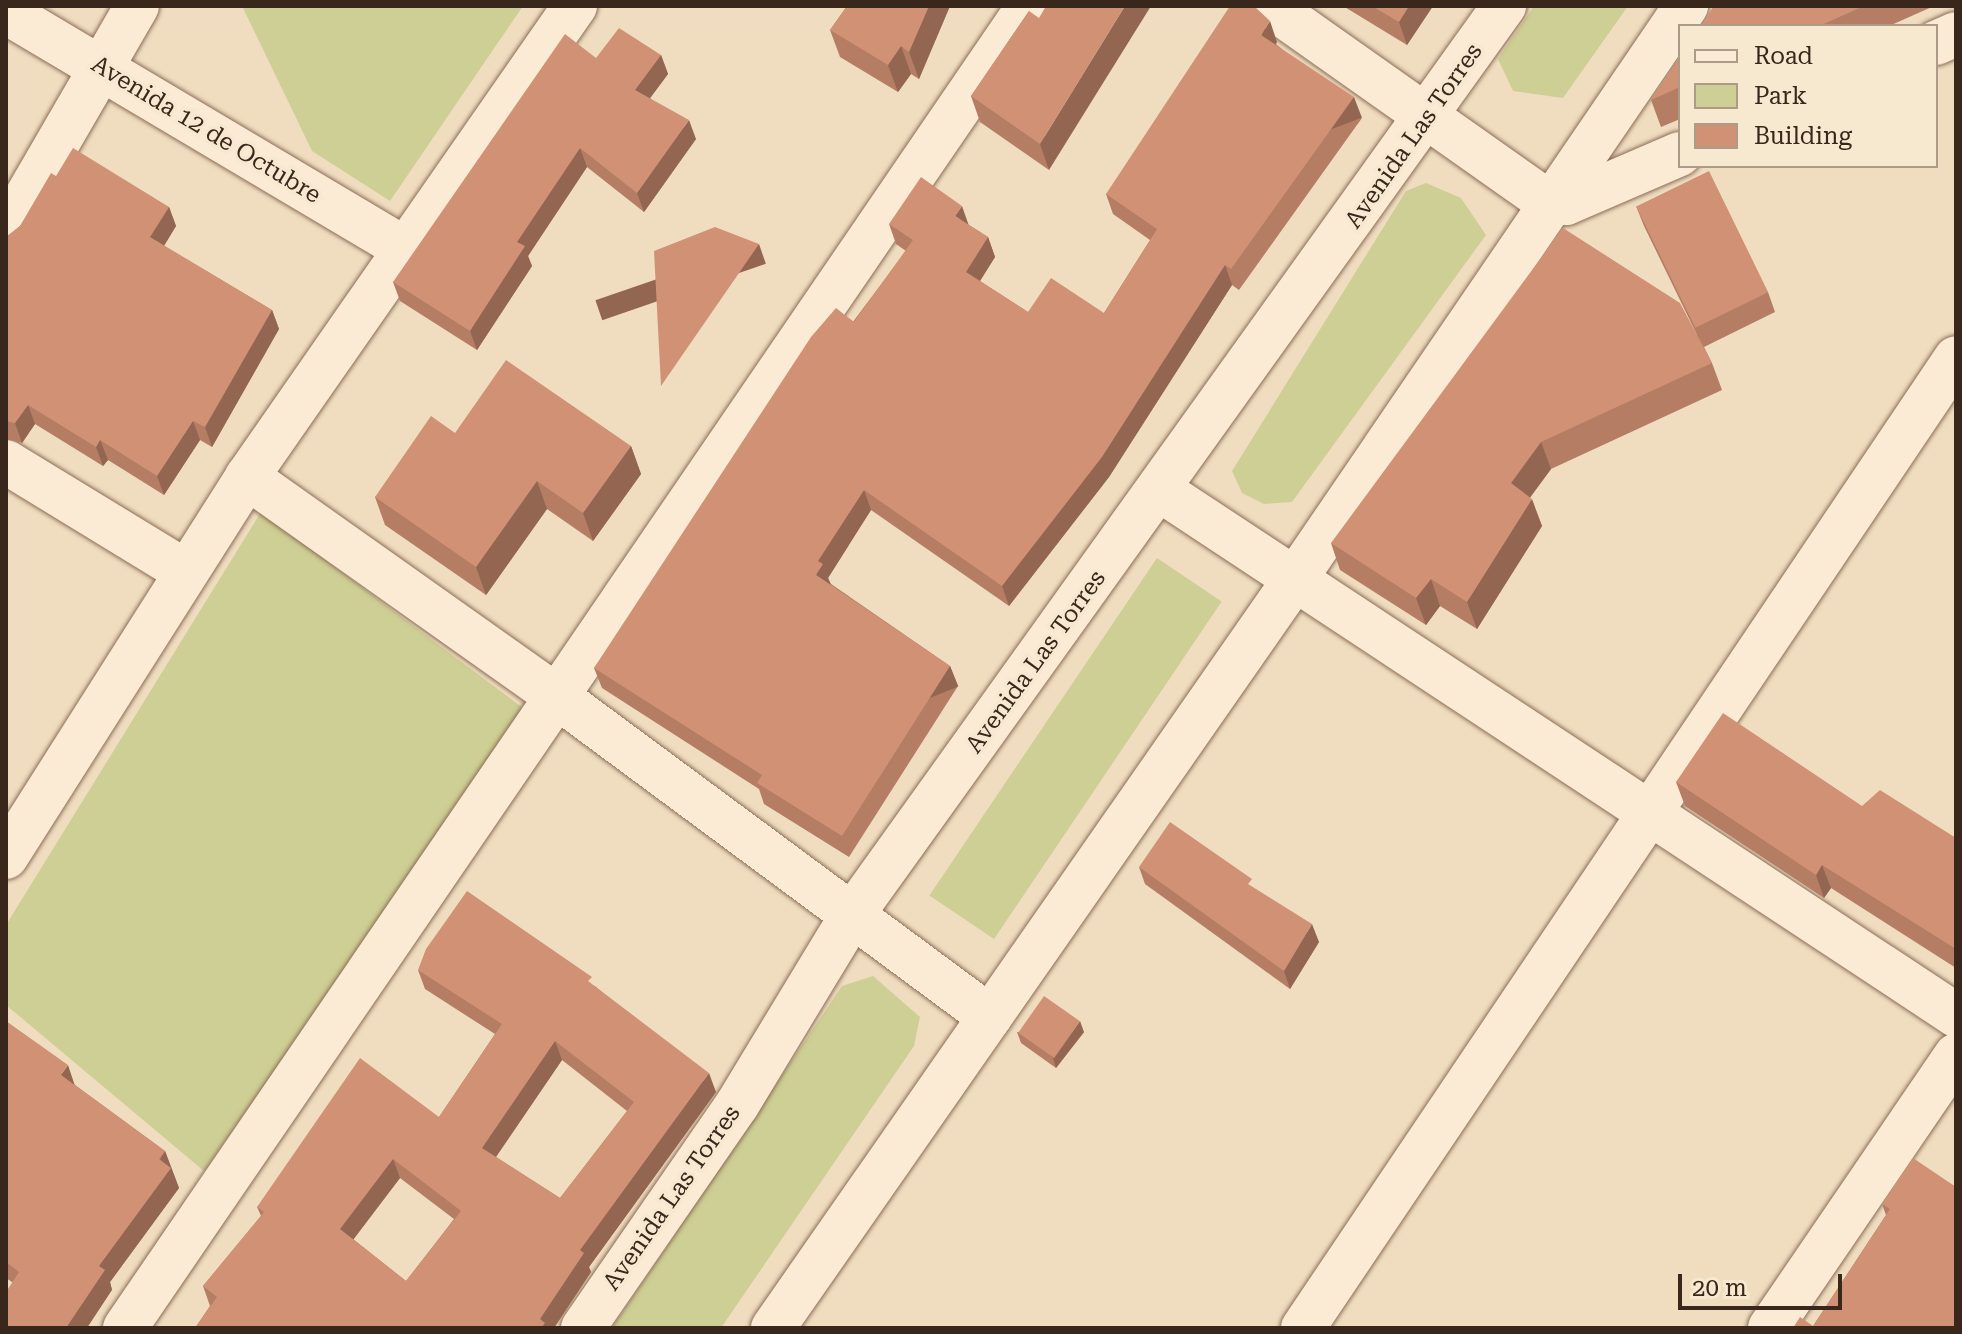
<!DOCTYPE html>
<html>
<head>
<meta charset="utf-8">
<style>
  body { margin:0 }
  #map { position:relative; width:1962px; height:1334px; overflow:hidden; background:#f0ddc0; font-family:"Roboto Serif",serif }
  div>[style] { position:absolute }
  .green>* { inset:0; background:#cecf94; transform-origin:0 0 }
  .roads { filter:drop-shadow(0 0 2px #8b6d57) drop-shadow(0 0 2px #8b6d57) }
  .minor>* { height:44px; margin:-22px; padding:0 22px; transform-origin:22px; border-radius:22px; background:#fbebd4 }
  .tertiary>* { height:44px; margin:-22px; padding:0 22px; transform-origin:22px; border-radius:22px; background:#fbebd4 }
  .wall>* { inset:0; background:#b47d64 }
  .shaded-wall>* { inset:0; background:#926651; transform-origin:0 0 }
  .building>* { inset:0; background:#d19174; transform-origin:0 0 }
  span { translate:-50% -50%; white-space:nowrap; text-align:center; line-height:1.15; -webkit-text-stroke:7px #f7e8d0; paint-order:stroke }
  .street-label { font-size:24px; color:#39271c }
  .frame { position:absolute; inset:0; border:8px solid #39271c; pointer-events:none }
  .legend { position:absolute; left:1678px; top:24px; width:260px; height:144px; box-sizing:border-box; background:#f7e8d0; border:2px solid #ab9b88; margin:0; padding:10px 14px; list-style:none; font-size:24px; color:#39271c }
  .legend li { display:flex; align-items:center; gap:16px; height:40px }
  .legend b { width:40px; border:2px solid #ab9b88 }
  .scale { position:absolute; left:1678px; top:1274px; width:164px; height:36px; box-sizing:border-box; border:4px solid #39271c; border-top:0; padding-left:10px; font-size:24px; line-height:28px; white-space:nowrap; color:#39271c; -webkit-text-stroke:6px #f7e8d0; paint-order:stroke }
</style>
</head>
<body>
<div id="map">
  <div class="green">
    <i style="clip-path:polygon(242px 6px,523px 6px,390px 201px,312px 151px)"></i>
    <i style="clip-path:polygon(1534px 6px,1628px 6px,1563px 98px,1513px 91px,1498px 59px)"></i>
    <i style="clip-path:polygon(1426px 183px,1461px 198px,1486px 235px,1292px 502px,1264px 504px,1242px 493px,1232px 471px,1406px 191px)"></i>
    <i style="clip-path:polygon(261px 512px,527px 711px,204px 1171px,6px 1005px,6px 925px)"></i>
    <i style="left:1157px;top:558px;width:78px;height:407px;rotate:34deg"></i>
    <i style="clip-path:polygon(873px 976px,920px 1017px,914px 1046px,721px 1328px,612px 1328px,842px 986px)"></i>
  </div>
  <div class="roads">
    <div class="minor">
      <i style="left:1270px;top:6px;width:340px;rotate:35.2deg"></i>
      <i style="left:1548px;top:202px;width:18px;rotate:3deg"></i>
      <i style="left:1566px;top:203px;width:124px;rotate:-23.3deg"></i>
      <i style="left:6px;top:12px;width:464px;rotate:30.7deg"></i>
      <i style="left:1936px;top:43px;width:22px;rotate:-24deg"></i>
      <i style="left:6px;top:232px;width:261px;rotate:-59.9deg"></i>
      <i style="left:6px;top:462px;width:211px;rotate:31.4deg"></i>
      <i style="left:247px;top:477px;width:382px;rotate:35.3deg"></i>
      <i style="left:559px;top:698px;width:536px;rotate:36.51deg"></i>
      <i style="left:1160px;top:490px;width:954px;rotate:33.41deg"></i>
      <i style="left:6px;top:857px;width:450px;rotate:-57.6deg"></i>
      <i style="left:247px;top:477px;width:574px;rotate:-55.15deg"></i>
      <i style="left:125px;top:1328px;width:1602px;rotate:-55.64deg"></i>
      <i style="left:1303px;top:1328px;width:1169px;rotate:-56.05deg"></i>
      <i style="left:1770px;top:1328px;width:330px;rotate:-55.7deg"></i>
    </div>
    <div class="tertiary">
      <i style="left:583px;top:1328px;width:271px;rotate:-55.4deg"></i>
      <i style="left:737px;top:1105px;width:222px;rotate:-58.8deg"></i>
      <i style="left:852px;top:915px;width:1119px;rotate:-54.35deg"></i>
      <i style="left:773px;top:1328px;width:913px;rotate:-55.13deg"></i>
      <i style="left:1295px;top:579px;width:694px;rotate:-55.69deg"></i>
    </div>
  </div>
  <div class="wall">
    <i style="clip-path:polygon(847px 6px,950px 6px,919px 79px,911px 74px,898px 92px,840px 57px,830px 30px)"></i>
    <i style="clip-path:polygon(1343px 6px,1433px 6px,1407px 45px)"></i>
    <i style="clip-path:polygon(1714px 6px,1934px 6px,1889px 26px,1701px 26px)"></i>
    <i style="clip-path:polygon(1029px 11px,1049px 170px,980px 122px,971px 96px)"></i>
    <i style="clip-path:polygon(1277px 42px,1276px 44px,1362px 118px,1239px 290px,1232px 285px,1109px 477px,1009px 606px,871px 510px,828px 578px,831px 584px,950px 666px,958px 686px,849px 857px,764px 804px,759px 789px,602px 688px,594px 668px,906px 251px,896px 244px,889px 224px,969px 225px,988px 237px,995px 257px,980px 281px,1028px 312px,1104px 313px,1150px 240px,1113px 214px,1106px 194px)"></i>
    <i style="clip-path:polygon(661px 55px,668px 74px,650px 98px,696px 139px,644px 212px,587px 167px,528px 256px,532px 266px,477px 350px,400px 301px,393px 282px,596px 58px)"></i>
    <i style="clip-path:polygon(1680px 57px,1680px 119px,1661px 127px,1651px 100px)"></i>
    <i style="clip-path:polygon(56px 176px,169px 207px,176px 226px,164px 246px,272px 310px,279px 329px,212px 447px,200px 440px,164px 495px,108px 460px,103px 466px,35px 424px,22px 443px,6px 439px,6px 238px,20px 226px)"></i>
    <i style="clip-path:polygon(1636px 206px,1768px 292px,1775px 312px,1704px 347px,1712px 363px,1722px 390px,1551px 469px,1530px 497px,1542px 526px,1477px 629px,1440px 606px,1426px 625px,1340px 570px,1331px 543px,1697px 335px,1644px 226px)"></i>
    <i style="clip-path:polygon(455px 433px,631px 446px,641px 474px,593px 541px,547px 509px,486px 595px,385px 525px,375px 497px)"></i>
    <i style="clip-path:polygon(1676px 782px,1862px 806px,1956px 838px,1956px 968px,1831px 888px,1824px 898px,1685px 806px)"></i>
    <i style="clip-path:polygon(1139px 867px,1255px 889px,1319px 942px,1290px 989px,1145px 884px)"></i>
    <i style="clip-path:polygon(evenodd,418px 970px,595px 986px,716px 1092px,589px 1267px,591px 1272px,554px 1328px,195px 1328px,210px 1306px,203px 1286px,261px 1216px,257px 1207px,439px 1117px,495px 1034px,425px 989px,418px 970px,562px 1060px,627px 1111px,560px 1198px,496px 1157px,562px 1060px,418px 970px,400px 1178px,454px 1219px,406px 1281px,353px 1239px,400px 1178px)"></i>
    <i style="clip-path:polygon(6px 1021px,75px 1085px,165px 1151px,179px 1188px,110px 1282px,112px 1290px,12px 1282px,6px 1278px)"></i>
    <i style="clip-path:polygon(1017px 1032px,1084px 1032px,1056px 1068px,1021px 1043px)"></i>
    <i style="clip-path:polygon(1956px 1187px,1813px 1326px,1886px 1215px,1882px 1204px)"></i>
  </div>
  <div class="shaded-wall">
    <i style="clip-path:polygon(929px 6px,950px 6px,919px 79px,909px 52px)"></i>
    <i style="clip-path:polygon(1125px 6px,1151px 6px,1049px 170px,1040px 144px)"></i>
    <i style="clip-path:polygon(1409px 6px,1433px 6px,1407px 45px,1399px 22px)"></i>
    <i style="clip-path:polygon(1270px 21px,1277px 42px,1269px 55px,1261px 35px)"></i>
    <i style="clip-path:polygon(901px 46px,911px 74px,898px 92px,888px 65px)"></i>
    <i style="clip-path:polygon(661px 55px,668px 74px,642px 109px,635px 90px)"></i>
    <i style="left:1354px;top:97px;width:22px;height:211px;rotate:69deg"></i>
    <i style="clip-path:polygon(689px 120px,696px 139px,644px 212px,637px 193px)"></i>
    <i style="clip-path:polygon(580px 148px,587px 167px,528px 256px,532px 266px,477px 350px,470px 331px,517px 242px)"></i>
    <i style="clip-path:polygon(962px 206px,969px 226px,955px 216px)"></i>
    <i style="clip-path:polygon(169px 207px,176px 226px,157px 257px,150px 237px)"></i>
    <i style="clip-path:polygon(988px 237px,995px 257px,973px 292px,966px 272px)"></i>
    <i style="left:759px;top:244px;width:21px;height:173px;rotate:71deg"></i>
    <i style="clip-path:polygon(1225px 265px,1232px 285px,1109px 477px,1009px 606px,1002px 586px)"></i>
    <i style="clip-path:polygon(272px 310px,279px 329px,212px 447px,205px 427px)"></i>
    <i style="clip-path:polygon(28px 405px,35px 424px,22px 443px,15px 423px)"></i>
    <i style="clip-path:polygon(193px 421px,200px 440px,164px 495px,157px 476px)"></i>
    <i style="clip-path:polygon(100px 440px,108px 460px,103px 466px,96px 447px)"></i>
    <i style="clip-path:polygon(1541px 442px,1551px 469px,1521px 510px,1511px 483px)"></i>
    <i style="clip-path:polygon(631px 446px,641px 474px,593px 541px,583px 513px)"></i>
    <i style="clip-path:polygon(537px 481px,547px 509px,486px 595px,476px 567px)"></i>
    <i style="clip-path:polygon(864px 490px,871px 510px,828px 578px,831px 585px,816px 575px,818px 561px)"></i>
    <i style="clip-path:polygon(1532px 499px,1542px 526px,1477px 629px,1467px 602px)"></i>
    <i style="clip-path:polygon(1431px 579px,1440px 606px,1426px 625px,1416px 598px)"></i>
    <i style="left:950px;top:666px;width:22px;height:201px;rotate:68deg"></i>
    <i style="clip-path:polygon(1822px 865px,1831px 888px,1824px 898px,1816px 875px)"></i>
    <i style="clip-path:polygon(1312px 924px,1319px 942px,1290px 989px,1284px 971px)"></i>
    <i style="clip-path:polygon(1080px 1021px,1084px 1032px,1056px 1068px,1053px 1058px)"></i>
    <i style="clip-path:polygon(555px 1041px,562px 1060px,489px 1167px,482px 1148px)"></i>
    <i style="clip-path:polygon(68px 1065px,75px 1086px,61px 1075px)"></i>
    <i style="clip-path:polygon(709px 1073px,716px 1092px,589px 1267px,591px 1272px,554px 1328px,541px 1328px,540px 1319px,580px 1250px)"></i>
    <i style="clip-path:polygon(165px 1151px,179px 1188px,110px 1282px,112px 1290px,87px 1328px,66px 1328px,99px 1266px)"></i>
    <i style="clip-path:polygon(393px 1159px,400px 1178px,347px 1248px,340px 1229px)"></i>
  </div>
  <div class="building">
    <i style="clip-path:polygon(847px 6px,929px 6px,909px 52px,901px 46px,888px 65px,830px 30px)"></i>
    <i style="clip-path:polygon(1046px 6px,1125px 6px,1040px 144px,971px 96px,1029px 11px,1039px 18px)"></i>
    <i style="clip-path:polygon(1230px 6px,1254px 6px,1270px 21px,1261px 35px,1354px 97px,1231px 269px,1225px 265px,1102px 457px,1002px 586px,864px 490px,818px 561px,823px 564px,816px 575px,950px 666px,842px 836px,757px 783px,762px 775px,594px 668px,811px 337px,836px 308px,854px 322px,913px 240px,889px 224px,921px 177px,962px 206px,955px 216px,988px 237px,966px 272px,1028px 312px,1051px 278px,1104px 313px,1157px 229px,1106px 194px)"></i>
    <i style="clip-path:polygon(1372px 6px,1409px 6px,1399px 22px)"></i>
    <i style="clip-path:polygon(1714px 6px,1864px 6px,1819px 26px,1701px 26px)"></i>
    <i style="clip-path:polygon(619px 28px,661px 55px,635px 90px,689px 120px,637px 193px,580px 148px,517px 242px,525px 246px,470px 331px,393px 282px,565px 34px,596px 58px)"></i>
    <i style="clip-path:polygon(1680px 57px,1680px 87px,1651px 100px)"></i>
    <i style="clip-path:polygon(73px 148px,169px 207px,150px 237px,272px 310px,205px 427px,193px 421px,157px 476px,100px 440px,96px 447px,28px 405px,15px 423px,6px 421px,6px 238px,7px 236px,20px 226px,51px 173px,56px 176px)"></i>
    <i style="left:1709px;top:171px;width:135px;height:81px;rotate:64deg"></i>
    <i style="clip-path:polygon(715px 227px,759px 244px,661px 386px,654px 251px)"></i>
    <i style="clip-path:polygon(1563px 228px,1680px 303px,1712px 363px,1541px 442px,1511px 483px,1532px 499px,1467px 602px,1431px 579px,1416px 598px,1331px 543px)"></i>
    <i style="clip-path:polygon(506px 360px,631px 446px,583px 513px,537px 481px,476px 567px,375px 497px,431px 416px,455px 433px)"></i>
    <i style="clip-path:polygon(1723px 713px,1862px 806px,1880px 790px,1956px 838px,1956px 949px,1822px 865px,1816px 875px,1676px 782px)"></i>
    <i style="clip-path:polygon(1170px 822px,1252px 879px,1248px 884px,1312px 924px,1284px 971px,1139px 867px)"></i>
    <i style="clip-path:polygon(evenodd,467px 891px,592px 977px,588px 981px,709px 1073px,580px 1250px,584px 1253px,540px 1319px,545px 1323px,541px 1328px,195px 1328px,217px 1297px,203px 1286px,264px 1212px,257px 1207px,360px 1058px,439px 1117px,502px 1024px,418px 970px,426px 949px,467px 891px,555px 1041px,634px 1102px,560px 1198px,482px 1148px,555px 1041px,467px 891px,393px 1159px,461px 1211px,406px 1281px,340px 1229px,393px 1159px)"></i>
    <i style="left:1044px;top:996px;width:44px;height:45px;rotate:35deg"></i>
    <i style="clip-path:polygon(6px 1021px,68px 1065px,61px 1075px,165px 1151px,159px 1159px,171px 1168px,99px 1266px,105px 1270px,66px 1328px,6px 1328px,6px 1292px,19px 1272px,6px 1262px)"></i>
    <i style="clip-path:polygon(1913px 1158px,1956px 1187px,1956px 1328px,1793px 1328px,1800px 1317px,1813px 1326px,1890px 1209px,1882px 1204px)"></i>
  </div>
  <div class="street-label">
    <span style="left:206px;top:130px;rotate:31deg">Avenida 12 de Octubre</span>
    <span style="left:1414px;top:136px;rotate:-55deg">Avenida Las Torres</span>
    <span style="left:1036px;top:662px;rotate:-54deg">Avenida Las Torres</span>
    <span style="left:672px;top:1198px;rotate:-55deg">Avenida Las Torres</span>
  </div>
  <div class="frame"></div>
  <ul class="legend">
  <li><b style="height:10px;background:#fbebd4"></b>Road</li>
  <li><b style="height:22px;background:#cecf94"></b>Park</li>
  <li><b style="height:22px;background:#d19174"></b>Building</li>
  </ul>
  <div class="scale">20 m</div>
</div>
</body>
</html>
